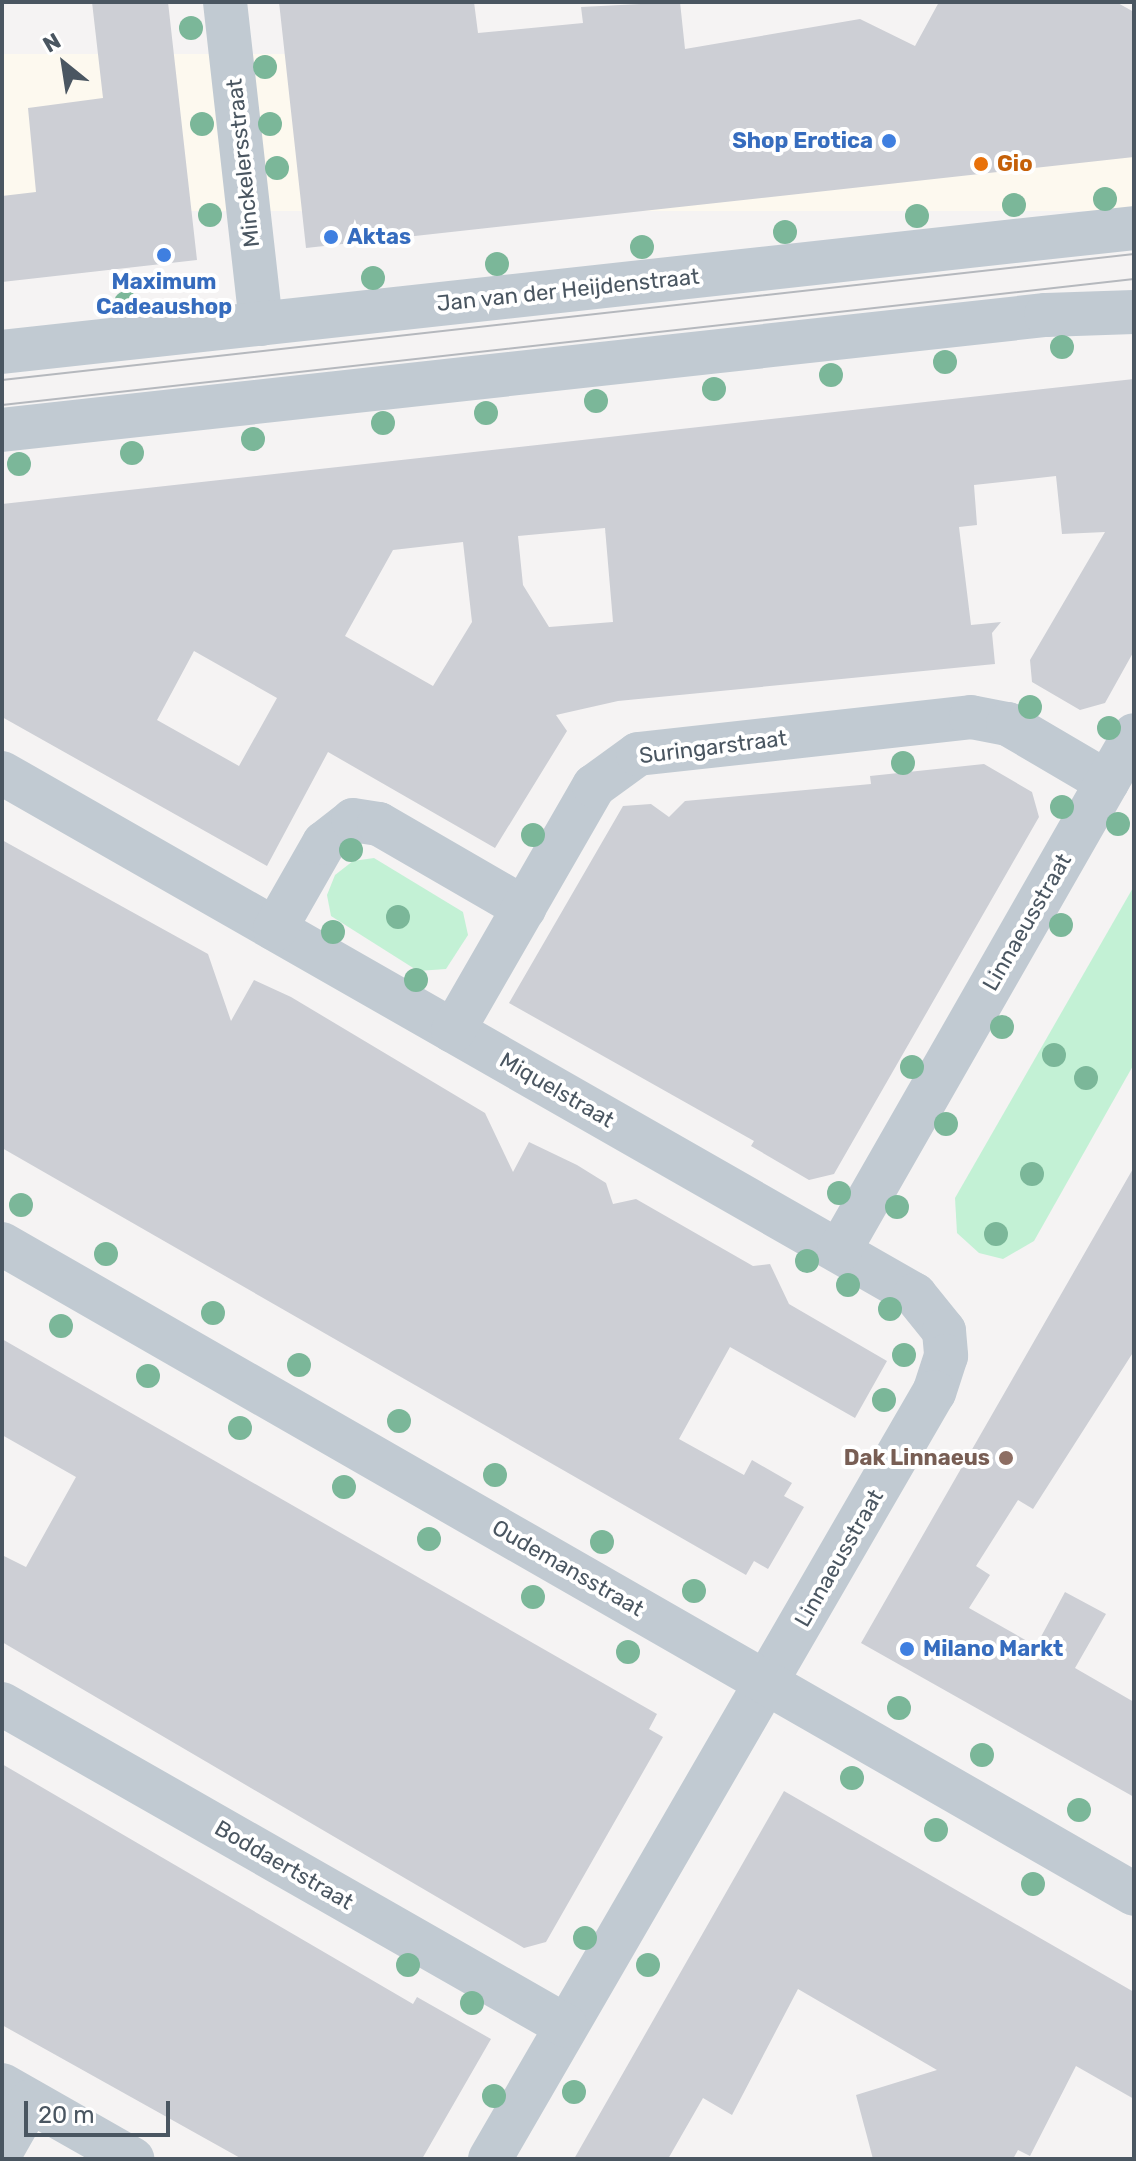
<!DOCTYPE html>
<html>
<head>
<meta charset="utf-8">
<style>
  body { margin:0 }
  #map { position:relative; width:1136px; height:2161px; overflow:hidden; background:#f5f3f3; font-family:Rubik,sans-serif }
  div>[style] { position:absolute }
  .commercial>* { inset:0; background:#fdf9ef; transform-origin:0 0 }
  .green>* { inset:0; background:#c3f1d5 }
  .building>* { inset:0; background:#cdcfd5 }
  .minor>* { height:44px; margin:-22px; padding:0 22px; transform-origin:22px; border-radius:22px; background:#c1cad2 }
  .tertiary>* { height:44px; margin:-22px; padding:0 22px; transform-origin:22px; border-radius:22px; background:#c1cad2 }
  .tram>* { height:2px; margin:-1px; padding:0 1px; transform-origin:1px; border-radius:1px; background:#b5b8bd }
  .trees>* { width:24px; height:24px; margin:-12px; border-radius:50%; background:#7bb799 }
  .dots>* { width:22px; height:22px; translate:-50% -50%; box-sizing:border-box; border:4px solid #fff; border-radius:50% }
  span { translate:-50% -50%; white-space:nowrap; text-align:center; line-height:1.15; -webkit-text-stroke:8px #fff; paint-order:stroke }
  .shop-label { font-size:22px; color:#366cbe; font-weight:700 }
  .right { translate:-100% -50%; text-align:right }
  .left { translate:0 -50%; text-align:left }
  .street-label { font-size:22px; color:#4a5661 }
  .food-label { font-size:22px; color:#c56008; font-weight:700 }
  .education-label { font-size:22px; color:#785e54; font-weight:700 }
  .frame { position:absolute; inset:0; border:4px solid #4a5661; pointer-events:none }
  .north { position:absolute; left:24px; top:24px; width:80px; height:80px; -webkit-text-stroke:6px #fff; paint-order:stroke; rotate:330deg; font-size:22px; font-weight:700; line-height:32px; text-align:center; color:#4a5661 }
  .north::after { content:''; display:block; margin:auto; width:28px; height:36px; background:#4a5661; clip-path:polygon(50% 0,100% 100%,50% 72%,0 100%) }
  .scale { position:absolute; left:24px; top:2101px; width:146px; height:36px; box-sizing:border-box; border:4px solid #4a5661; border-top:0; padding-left:10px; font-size:24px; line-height:28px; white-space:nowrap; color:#4a5661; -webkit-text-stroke:6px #fff; paint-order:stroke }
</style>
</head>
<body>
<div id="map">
  <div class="commercial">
    <i style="left:1134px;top:54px;width:157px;height:1138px;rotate:90deg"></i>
  </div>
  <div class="green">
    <i style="clip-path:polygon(374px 858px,463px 912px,468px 935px,446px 969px,418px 971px,331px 916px,327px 895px,335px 875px,353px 861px)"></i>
    <i style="clip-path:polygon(1134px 886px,1134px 1064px,1034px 1241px,1003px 1259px,979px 1253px,957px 1233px,955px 1198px)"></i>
  </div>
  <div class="building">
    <i style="clip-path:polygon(92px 2px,168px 2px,197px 260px,2px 282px,2px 196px,36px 192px,28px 108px,103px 98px)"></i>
    <i style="clip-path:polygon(279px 2px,474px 2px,478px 33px,583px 23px,581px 7px,680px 2px,685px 49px,860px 19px,915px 46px,939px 2px,1116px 2px,1134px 12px,1134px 157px,306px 248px)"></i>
    <i style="clip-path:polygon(evenodd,1134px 379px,1134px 651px,1105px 703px,1080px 710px,1032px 682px,1030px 660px,1105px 532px,1062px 534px,1056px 476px,974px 485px,977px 525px,959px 527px,971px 625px,1001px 622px,992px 633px,995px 664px,618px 701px,556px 715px,567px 731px,495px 848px,328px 752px,267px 866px,2px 717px,2px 504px,1134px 379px,605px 528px,613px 622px,549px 627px,523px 585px,518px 536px,605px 528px,1134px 379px,463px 542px,472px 622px,433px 686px,345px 636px,393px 550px,463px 542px,1134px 379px,194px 651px,277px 698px,239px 766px,157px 720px,194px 651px)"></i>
    <i style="clip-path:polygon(984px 764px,1032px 792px,1039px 817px,834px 1174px,809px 1180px,751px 1146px,754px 1141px,509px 1003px,623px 806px,651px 804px,669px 817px,685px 801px,871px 784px,870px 776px)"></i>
    <i style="clip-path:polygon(2px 840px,208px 954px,231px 1021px,254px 980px,291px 997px,485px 1113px,513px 1172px,529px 1142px,577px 1165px,606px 1183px,613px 1204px,636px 1199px,753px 1266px,770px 1264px,789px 1304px,887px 1361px,855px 1418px,730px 1347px,679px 1439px,744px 1475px,752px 1460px,792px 1483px,784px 1496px,804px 1507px,768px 1569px,754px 1561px,746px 1575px,2px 1148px)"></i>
    <i style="clip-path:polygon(1134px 1167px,1134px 1351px,1033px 1509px,1018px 1500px,976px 1566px,990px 1575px,969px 1608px,1036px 1646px,1065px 1592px,1106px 1614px,1075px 1668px,1134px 1702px,1134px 1797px,861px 1643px)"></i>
    <i style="clip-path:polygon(2px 1339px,657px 1714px,649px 1729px,663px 1737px,546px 1942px,524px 1948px,2px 1642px,2px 1555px,26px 1567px,76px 1477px,2px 1435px)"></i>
    <i style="clip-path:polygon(2px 1764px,413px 2004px,417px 1997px,491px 2039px,422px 2159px,242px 2159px,2px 2025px)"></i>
    <i style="clip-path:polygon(784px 1791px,1134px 1992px,1134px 2099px,1076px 2066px,1030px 2156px,1018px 2150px,1013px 2159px,873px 2159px,856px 2095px,937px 2070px,798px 1989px,732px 2115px,703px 2098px,668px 2159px,574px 2159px)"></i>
  </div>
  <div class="minor">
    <i style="left:225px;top:2px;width:324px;rotate:83.6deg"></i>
    <i style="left:2px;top:773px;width:1052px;rotate:29.76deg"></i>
    <i style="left:915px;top:1295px;width:46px;rotate:51.1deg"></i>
    <i style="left:944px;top:1331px;width:25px;rotate:85deg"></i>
    <i style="left:946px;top:1356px;width:38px;rotate:108deg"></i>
    <i style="left:934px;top:1392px;width:886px;rotate:120.07deg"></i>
    <i style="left:275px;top:929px;width:99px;rotate:-60.3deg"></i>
    <i style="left:324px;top:843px;width:37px;rotate:-38deg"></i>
    <i style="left:353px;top:820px;width:26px;rotate:9deg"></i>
    <i style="left:379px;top:824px;width:168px;rotate:30.1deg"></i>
    <i style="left:453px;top:1031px;width:283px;rotate:-60.1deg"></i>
    <i style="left:594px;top:786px;width:54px;rotate:-36deg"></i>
    <i style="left:638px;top:754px;width:335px;rotate:-6.3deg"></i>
    <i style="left:971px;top:717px;width:38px;rotate:11deg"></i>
    <i style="left:1008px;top:724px;width:115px;rotate:30.4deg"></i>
    <i style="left:2px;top:1244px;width:1305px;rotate:29.86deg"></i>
    <i style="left:839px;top:1251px;width:594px;rotate:-60.24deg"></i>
    <i style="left:2px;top:1704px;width:649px;rotate:29.72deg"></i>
    <i style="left:2px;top:2085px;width:150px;rotate:29.6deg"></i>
    <i style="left:2px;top:2150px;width:56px;rotate:-60.3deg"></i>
  </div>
  <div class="tertiary">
    <i style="left:2px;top:352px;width:1139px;rotate:-6.25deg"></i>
    <i style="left:2px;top:430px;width:1050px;rotate:-6.29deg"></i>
    <i style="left:1046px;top:315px;width:88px;rotate:-2deg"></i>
  </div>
  <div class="tram">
    <i style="left:2px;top:380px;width:1139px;rotate:-6.35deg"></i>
    <i style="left:2px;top:405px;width:1139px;rotate:-6.35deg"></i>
  </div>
  <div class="trees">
    <i style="left:191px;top:28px"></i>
    <i style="left:265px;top:67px"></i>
    <i style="left:202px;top:124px"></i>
    <i style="left:270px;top:124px"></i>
    <i style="left:277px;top:168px"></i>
    <i style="left:1105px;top:199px"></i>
    <i style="left:1014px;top:205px"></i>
    <i style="left:210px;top:215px"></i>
    <i style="left:917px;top:216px"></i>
    <i style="left:785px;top:232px"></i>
    <i style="left:642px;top:247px"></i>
    <i style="left:497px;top:264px"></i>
    <i style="left:373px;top:278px"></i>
    <i style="left:126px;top:303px"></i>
    <i style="left:1062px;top:347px"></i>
    <i style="left:945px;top:362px"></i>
    <i style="left:831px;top:375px"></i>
    <i style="left:714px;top:389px"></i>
    <i style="left:596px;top:401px"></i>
    <i style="left:486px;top:413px"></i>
    <i style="left:383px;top:423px"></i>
    <i style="left:253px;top:439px"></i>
    <i style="left:132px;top:453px"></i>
    <i style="left:19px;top:464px"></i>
    <i style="left:1030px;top:707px"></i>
    <i style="left:1109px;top:728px"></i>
    <i style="left:903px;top:763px"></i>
    <i style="left:1062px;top:807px"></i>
    <i style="left:1118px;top:824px"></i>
    <i style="left:533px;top:835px"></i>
    <i style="left:351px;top:850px"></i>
    <i style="left:398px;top:917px"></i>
    <i style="left:1061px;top:925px"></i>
    <i style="left:333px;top:932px"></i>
    <i style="left:416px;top:980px"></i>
    <i style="left:1002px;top:1027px"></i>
    <i style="left:1054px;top:1055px"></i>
    <i style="left:912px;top:1067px"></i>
    <i style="left:1086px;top:1078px"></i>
    <i style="left:946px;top:1124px"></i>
    <i style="left:1032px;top:1174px"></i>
    <i style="left:839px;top:1193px"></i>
    <i style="left:21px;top:1205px"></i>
    <i style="left:897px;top:1207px"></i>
    <i style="left:996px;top:1234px"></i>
    <i style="left:106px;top:1254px"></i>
    <i style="left:807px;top:1261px"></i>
    <i style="left:848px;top:1285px"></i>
    <i style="left:890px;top:1309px"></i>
    <i style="left:213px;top:1313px"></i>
    <i style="left:61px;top:1326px"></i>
    <i style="left:904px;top:1355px"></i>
    <i style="left:299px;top:1365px"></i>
    <i style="left:148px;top:1376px"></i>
    <i style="left:884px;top:1400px"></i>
    <i style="left:399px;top:1421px"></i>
    <i style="left:240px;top:1428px"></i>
    <i style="left:495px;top:1475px"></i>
    <i style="left:344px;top:1487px"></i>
    <i style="left:429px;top:1539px"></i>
    <i style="left:602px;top:1542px"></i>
    <i style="left:694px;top:1591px"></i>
    <i style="left:533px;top:1597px"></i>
    <i style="left:628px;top:1652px"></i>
    <i style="left:899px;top:1708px"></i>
    <i style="left:982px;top:1755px"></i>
    <i style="left:852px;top:1778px"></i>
    <i style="left:1079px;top:1810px"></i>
    <i style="left:936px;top:1830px"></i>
    <i style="left:1033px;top:1884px"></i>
    <i style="left:585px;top:1938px"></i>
    <i style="left:408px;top:1965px"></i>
    <i style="left:648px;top:1965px"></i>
    <i style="left:472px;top:2003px"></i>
    <i style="left:574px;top:2092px"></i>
    <i style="left:494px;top:2096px"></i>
  </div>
  <div class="dots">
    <i style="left:889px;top:141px;background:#3f7fe0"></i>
    <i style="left:981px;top:164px;background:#e8710a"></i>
    <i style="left:331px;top:237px;background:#3f7fe0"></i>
    <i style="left:164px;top:255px;background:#3f7fe0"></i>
    <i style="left:1006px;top:1458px;background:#8d6e63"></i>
    <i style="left:907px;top:1649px;background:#3f7fe0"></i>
  </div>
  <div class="shop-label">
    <span class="right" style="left:873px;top:141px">Shop Erotica</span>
    <span class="left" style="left:347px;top:237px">Aktas</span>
    <span style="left:164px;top:294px">Maximum<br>Cadeaushop</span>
    <span class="left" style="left:923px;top:1649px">Milano Markt</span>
  </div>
  <div class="street-label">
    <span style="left:243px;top:163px;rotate:-96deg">Minckelersstraat</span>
    <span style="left:568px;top:290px;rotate:-6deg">Jan van der Heijdenstraat</span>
    <span style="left:713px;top:747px;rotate:-7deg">Suringarstraat</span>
    <span style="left:1027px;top:922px;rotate:-60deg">Linnaeusstraat</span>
    <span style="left:557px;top:1090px;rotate:30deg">Miquelstraat</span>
    <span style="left:839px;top:1558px;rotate:-60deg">Linnaeusstraat</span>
    <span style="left:568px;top:1568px;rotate:30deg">Oudemansstraat</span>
    <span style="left:284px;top:1865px;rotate:30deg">Boddaertstraat</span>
  </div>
  <div class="food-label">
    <span class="left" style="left:997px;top:164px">Gio</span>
  </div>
  <div class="education-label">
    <span class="right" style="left:990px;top:1458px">Dak Linnaeus</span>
  </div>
  <div class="frame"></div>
  <div class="north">N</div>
  <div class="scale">20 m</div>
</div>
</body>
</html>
